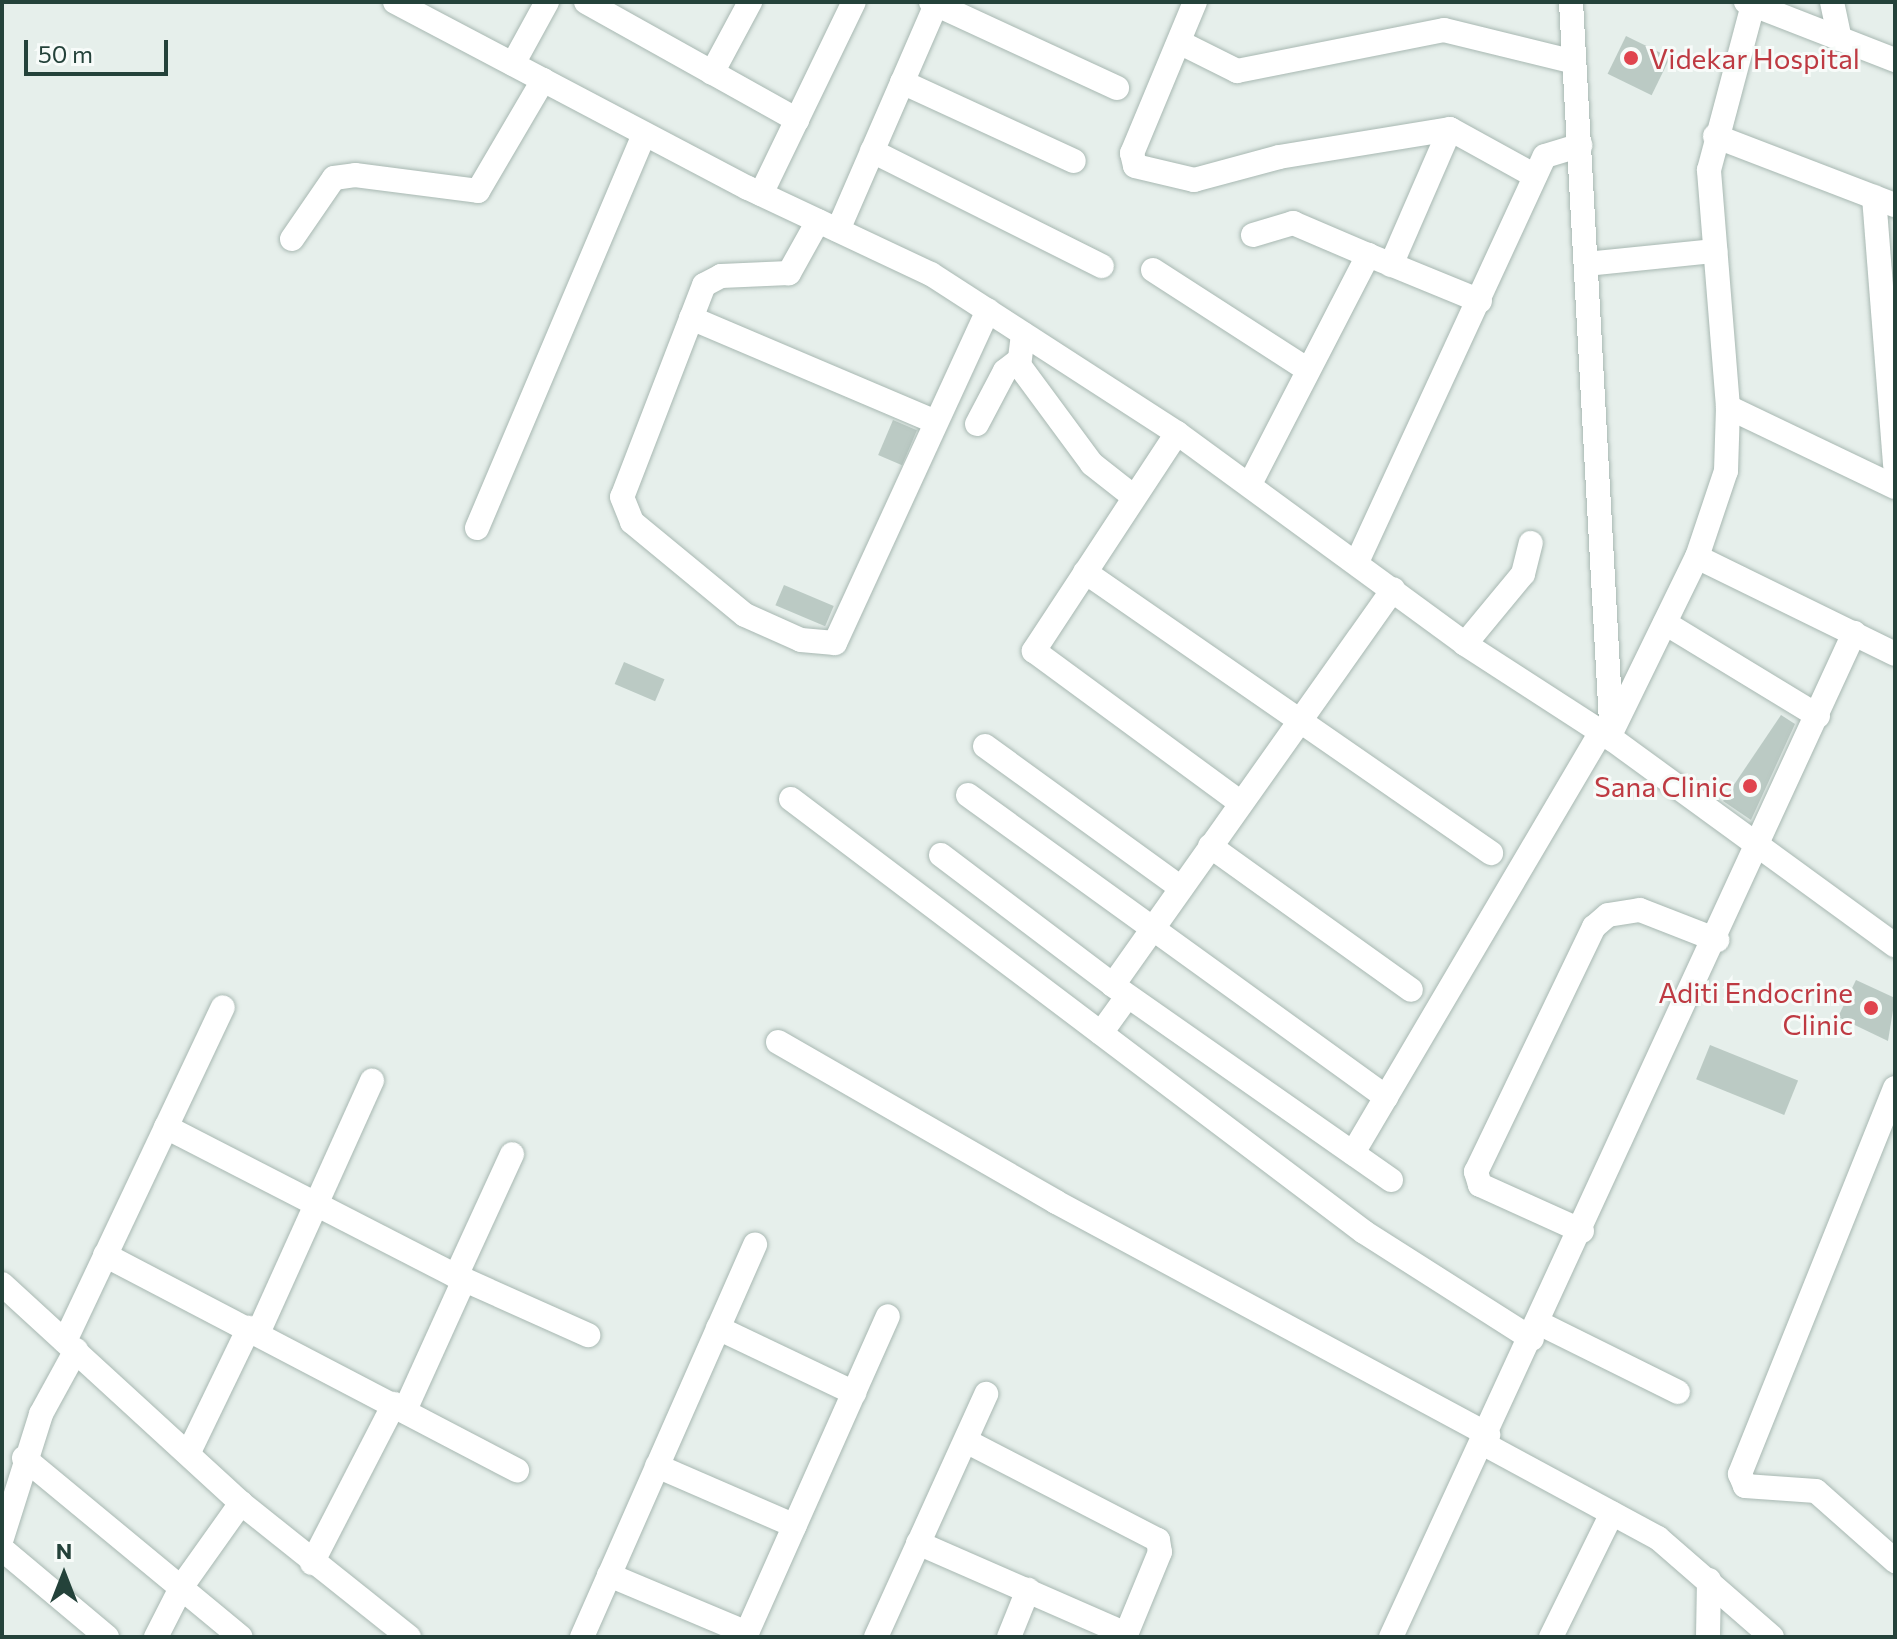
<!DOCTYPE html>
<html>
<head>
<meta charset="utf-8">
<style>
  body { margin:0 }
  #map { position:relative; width:1897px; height:1639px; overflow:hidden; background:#e6efeb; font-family:Commissioner,sans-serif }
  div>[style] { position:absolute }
  .building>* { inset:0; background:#bbcac4; transform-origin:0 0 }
  .roads { filter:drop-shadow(0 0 2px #a8b8b2) drop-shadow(0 0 2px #a8b8b2) }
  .minor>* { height:24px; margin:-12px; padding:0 12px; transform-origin:12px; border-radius:12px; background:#fff }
  .dots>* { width:22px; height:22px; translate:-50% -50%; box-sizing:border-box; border:4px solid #f7fbf9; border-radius:50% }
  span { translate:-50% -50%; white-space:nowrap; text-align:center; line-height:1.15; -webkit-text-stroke:6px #f7fbf9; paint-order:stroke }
  .health-label { font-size:28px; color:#be3a42 }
  .left { translate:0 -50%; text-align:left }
  .right { translate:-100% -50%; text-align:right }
  .frame { position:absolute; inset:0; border:4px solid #24423a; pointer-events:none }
  .north { position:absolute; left:24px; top:1535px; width:80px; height:80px; -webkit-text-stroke:6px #f7fbf9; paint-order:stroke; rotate:0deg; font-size:22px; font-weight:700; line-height:32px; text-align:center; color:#24423a }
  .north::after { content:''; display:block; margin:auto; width:28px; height:36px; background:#24423a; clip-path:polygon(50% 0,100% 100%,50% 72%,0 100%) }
  .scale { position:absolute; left:24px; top:40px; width:144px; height:36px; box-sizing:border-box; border:4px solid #24423a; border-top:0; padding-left:10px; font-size:24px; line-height:28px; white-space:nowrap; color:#24423a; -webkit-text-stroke:6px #f7fbf9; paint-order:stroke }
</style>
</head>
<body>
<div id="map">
  <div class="building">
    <i style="left:1626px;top:36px;width:49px;height:42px;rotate:26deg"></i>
    <i style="left:893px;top:420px;width:26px;height:38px;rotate:23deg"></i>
    <i style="left:784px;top:585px;width:54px;height:22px;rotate:23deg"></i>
    <i style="left:624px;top:662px;width:44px;height:24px;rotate:23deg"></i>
    <i style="clip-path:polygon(1781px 715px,1795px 724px,1751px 820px,1723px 801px)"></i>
    <i style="clip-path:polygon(1856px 980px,1895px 998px,1888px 1041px,1838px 1017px)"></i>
    <i style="left:1710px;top:1045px;width:95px;height:37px;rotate:22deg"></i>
  </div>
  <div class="roads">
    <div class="minor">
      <i style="left:395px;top:2px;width:399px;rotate:27.8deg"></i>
      <i style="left:748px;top:188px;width:202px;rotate:25.2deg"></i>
      <i style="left:931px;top:274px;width:293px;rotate:32.9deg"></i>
      <i style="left:1177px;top:433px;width:357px;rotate:36.2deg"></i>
      <i style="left:1465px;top:644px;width:175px;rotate:32.9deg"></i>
      <i style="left:586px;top:2px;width:242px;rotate:29.2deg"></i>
      <i style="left:931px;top:2px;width:205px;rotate:24.8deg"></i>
      <i style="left:1195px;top:2px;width:164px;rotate:112.6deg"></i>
      <i style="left:1132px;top:153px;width:13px;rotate:77deg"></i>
      <i style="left:1135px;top:166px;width:61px;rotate:13.3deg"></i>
      <i style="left:1194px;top:180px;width:88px;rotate:-15.1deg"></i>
      <i style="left:1279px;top:157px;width:173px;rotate:-9.3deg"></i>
      <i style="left:1450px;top:129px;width:97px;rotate:28.9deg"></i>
      <i style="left:1571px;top:2px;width:738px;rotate:86.82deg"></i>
      <i style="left:1612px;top:739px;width:350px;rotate:36.1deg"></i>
      <i style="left:1746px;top:2px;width:160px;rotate:21.3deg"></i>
      <i style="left:1832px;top:2px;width:38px;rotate:78deg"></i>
      <i style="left:1179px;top:42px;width:65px;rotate:26.6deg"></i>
      <i style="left:1237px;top:71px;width:211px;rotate:-11.2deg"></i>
      <i style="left:1444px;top:30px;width:134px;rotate:13.8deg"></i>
      <i style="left:513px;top:64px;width:71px;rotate:-61.3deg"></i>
      <i style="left:712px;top:73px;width:81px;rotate:-61.8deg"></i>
      <i style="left:902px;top:82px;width:189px;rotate:24.7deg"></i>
      <i style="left:1715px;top:136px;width:193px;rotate:21deg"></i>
      <i style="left:872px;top:151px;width:257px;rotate:26.6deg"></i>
      <i style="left:761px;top:194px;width:213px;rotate:-64.2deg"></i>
      <i style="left:1874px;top:197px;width:269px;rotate:85.5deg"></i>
      <i style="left:818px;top:221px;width:60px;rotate:119.1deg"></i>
      <i style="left:789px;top:273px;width:68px;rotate:177.5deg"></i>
      <i style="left:721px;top:276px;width:19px;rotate:152deg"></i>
      <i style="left:704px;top:285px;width:227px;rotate:111.1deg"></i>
      <i style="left:622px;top:497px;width:27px;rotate:68deg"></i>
      <i style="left:632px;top:522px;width:146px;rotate:39.5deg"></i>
      <i style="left:745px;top:615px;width:61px;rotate:24.1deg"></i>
      <i style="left:801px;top:640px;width:34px;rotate:5deg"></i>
      <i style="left:835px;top:643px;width:366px;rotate:-65.3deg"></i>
      <i style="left:838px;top:230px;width:249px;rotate:-66.5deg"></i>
      <i style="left:1253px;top:235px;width:42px;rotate:-16.7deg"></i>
      <i style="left:1293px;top:223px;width:82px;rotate:23.1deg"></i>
      <i style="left:292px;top:239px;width:74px;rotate:-55.5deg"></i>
      <i style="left:334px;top:178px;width:21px;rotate:-8deg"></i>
      <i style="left:355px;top:175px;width:124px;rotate:7.4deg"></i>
      <i style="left:478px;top:191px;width:129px;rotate:-59.6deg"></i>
      <i style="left:1586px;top:264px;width:130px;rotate:-5.8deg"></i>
      <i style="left:1391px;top:265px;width:148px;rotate:-66.5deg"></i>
      <i style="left:1153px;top:270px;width:181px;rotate:32.8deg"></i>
      <i style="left:691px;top:318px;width:266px;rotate:23deg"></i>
      <i style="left:1023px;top:334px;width:31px;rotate:97deg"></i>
      <i style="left:1019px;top:365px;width:123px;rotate:53.6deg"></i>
      <i style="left:1092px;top:464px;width:53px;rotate:38.2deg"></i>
      <i style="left:1728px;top:407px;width:185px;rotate:25.6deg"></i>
      <i style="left:977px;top:424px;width:60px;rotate:-62.2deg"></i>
      <i style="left:1005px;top:371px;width:16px;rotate:-38deg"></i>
      <i style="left:1177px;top:433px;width:261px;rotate:123.3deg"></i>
      <i style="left:1034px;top:651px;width:257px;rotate:36.3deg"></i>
      <i style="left:1250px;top:484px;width:258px;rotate:-62.7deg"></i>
      <i style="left:1368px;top:255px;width:121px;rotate:22.3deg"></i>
      <i style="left:477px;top:528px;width:428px;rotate:-67deg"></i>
      <i style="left:1697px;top:557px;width:220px;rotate:26.1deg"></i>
      <i style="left:1357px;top:562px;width:447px;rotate:-65.2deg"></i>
      <i style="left:1545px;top:156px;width:37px;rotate:-17deg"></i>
      <i style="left:1085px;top:572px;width:494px;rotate:34.7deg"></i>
      <i style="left:1665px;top:623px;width:179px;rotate:31.3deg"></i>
      <i style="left:1465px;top:644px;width:91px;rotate:-50.4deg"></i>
      <i style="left:1523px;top:574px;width:32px;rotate:-76deg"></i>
      <i style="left:1612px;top:731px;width:194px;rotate:-64deg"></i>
      <i style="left:1697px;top:557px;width:91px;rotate:-71.4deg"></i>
      <i style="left:1726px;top:471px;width:64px;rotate:-88.2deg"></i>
      <i style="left:1728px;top:407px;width:238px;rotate:-94.6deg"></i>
      <i style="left:1709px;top:170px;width:171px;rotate:-75.1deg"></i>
      <i style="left:985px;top:746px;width:242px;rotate:35.9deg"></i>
      <i style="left:968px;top:795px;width:516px;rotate:35.85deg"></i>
      <i style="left:791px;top:799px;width:718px;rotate:37.08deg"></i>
      <i style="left:1364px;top:1232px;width:199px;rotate:32.5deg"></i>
      <i style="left:1210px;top:846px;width:247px;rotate:35.6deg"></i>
      <i style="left:941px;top:855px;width:216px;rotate:37.1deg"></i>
      <i style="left:1101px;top:1033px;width:44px;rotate:-54.2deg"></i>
      <i style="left:778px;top:1042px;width:321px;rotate:29.9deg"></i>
      <i style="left:1056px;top:1202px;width:491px;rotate:28.3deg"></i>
      <i style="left:1895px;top:1088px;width:416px;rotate:111.9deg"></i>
      <i style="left:1740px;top:1474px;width:13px;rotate:67deg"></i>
      <i style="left:1745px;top:1486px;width:71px;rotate:4deg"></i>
      <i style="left:1816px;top:1491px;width:106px;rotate:41.5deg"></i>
      <i style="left:166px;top:1127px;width:326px;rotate:27.2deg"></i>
      <i style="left:456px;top:1276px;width:145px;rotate:24.1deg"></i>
      <i style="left:1353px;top:1153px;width:489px;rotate:-59.5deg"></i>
      <i style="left:1391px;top:1180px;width:340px;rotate:-145deg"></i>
      <i style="left:1113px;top:985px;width:485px;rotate:-54.7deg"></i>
      <i style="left:1582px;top:1231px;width:112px;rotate:-155.7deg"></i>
      <i style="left:1480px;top:1185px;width:14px;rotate:-107deg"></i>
      <i style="left:1476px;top:1172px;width:272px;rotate:-64.3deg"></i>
      <i style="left:1594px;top:927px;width:18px;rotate:-41deg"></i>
      <i style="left:1608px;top:915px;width:32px;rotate:-9deg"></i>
      <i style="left:1640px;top:910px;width:83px;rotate:21.3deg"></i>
      <i style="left:105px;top:1255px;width:465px;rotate:27.6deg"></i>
      <i style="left:456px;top:1276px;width:134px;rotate:-65.3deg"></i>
      <i style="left:2px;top:1284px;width:324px;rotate:42.5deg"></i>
      <i style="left:241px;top:1503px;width:215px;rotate:38.6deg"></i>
      <i style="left:1539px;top:1323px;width:155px;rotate:26.4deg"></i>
      <i style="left:718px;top:1328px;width:151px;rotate:25.5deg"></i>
      <i style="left:258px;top:1333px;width:277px;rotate:-65.7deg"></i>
      <i style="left:65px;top:1341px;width:369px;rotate:-64.7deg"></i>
      <i style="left:405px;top:1410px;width:143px;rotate:-65.6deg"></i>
      <i style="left:966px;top:1441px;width:216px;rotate:27.3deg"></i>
      <i style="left:1158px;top:1540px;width:12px;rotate:81deg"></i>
      <i style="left:1160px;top:1552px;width:92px;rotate:112.4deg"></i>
      <i style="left:1484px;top:1444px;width:198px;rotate:28.4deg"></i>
      <i style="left:1658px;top:1538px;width:151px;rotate:41deg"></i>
      <i style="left:189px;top:1452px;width:138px;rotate:-64.2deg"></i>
      <i style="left:24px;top:1458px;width:281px;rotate:39.6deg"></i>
      <i style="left:657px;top:1466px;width:150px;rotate:23.5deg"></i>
      <i style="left:2px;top:1538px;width:130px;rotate:-72.5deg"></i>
      <i style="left:41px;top:1414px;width:73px;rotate:-61.3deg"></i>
      <i style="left:918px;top:1543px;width:227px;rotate:23.6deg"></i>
      <i style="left:2px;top:1549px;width:137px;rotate:40deg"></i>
      <i style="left:312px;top:1563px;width:179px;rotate:-62.7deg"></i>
      <i style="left:609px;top:1575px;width:150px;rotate:22.8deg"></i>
      <i style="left:156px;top:1637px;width:57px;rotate:-63deg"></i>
      <i style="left:182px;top:1586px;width:102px;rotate:-54.6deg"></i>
      <i style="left:582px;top:1637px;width:429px;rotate:-66.2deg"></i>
      <i style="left:745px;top:1637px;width:351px;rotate:-66deg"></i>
      <i style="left:876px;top:1637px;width:267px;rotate:-65.6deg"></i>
      <i style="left:1009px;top:1637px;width:51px;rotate:-68deg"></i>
      <i style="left:1391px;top:1637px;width:1106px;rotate:-65.24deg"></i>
      <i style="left:1551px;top:1637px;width:138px;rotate:-63.8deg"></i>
      <i style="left:1708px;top:1637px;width:57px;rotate:-89deg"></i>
    </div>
  </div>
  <div class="dots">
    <i style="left:1631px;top:58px;background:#e0444e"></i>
    <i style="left:1750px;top:786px;background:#e0444e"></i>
    <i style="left:1871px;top:1008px;background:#e0444e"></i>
  </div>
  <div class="health-label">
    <span class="left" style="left:1649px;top:58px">Videkar Hospital</span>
    <span class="right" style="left:1732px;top:786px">Sana Clinic</span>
    <span class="right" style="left:1853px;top:1008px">Aditi Endocrine<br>Clinic</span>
  </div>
  <div class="frame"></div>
  <div class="north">N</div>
  <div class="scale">50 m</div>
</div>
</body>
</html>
